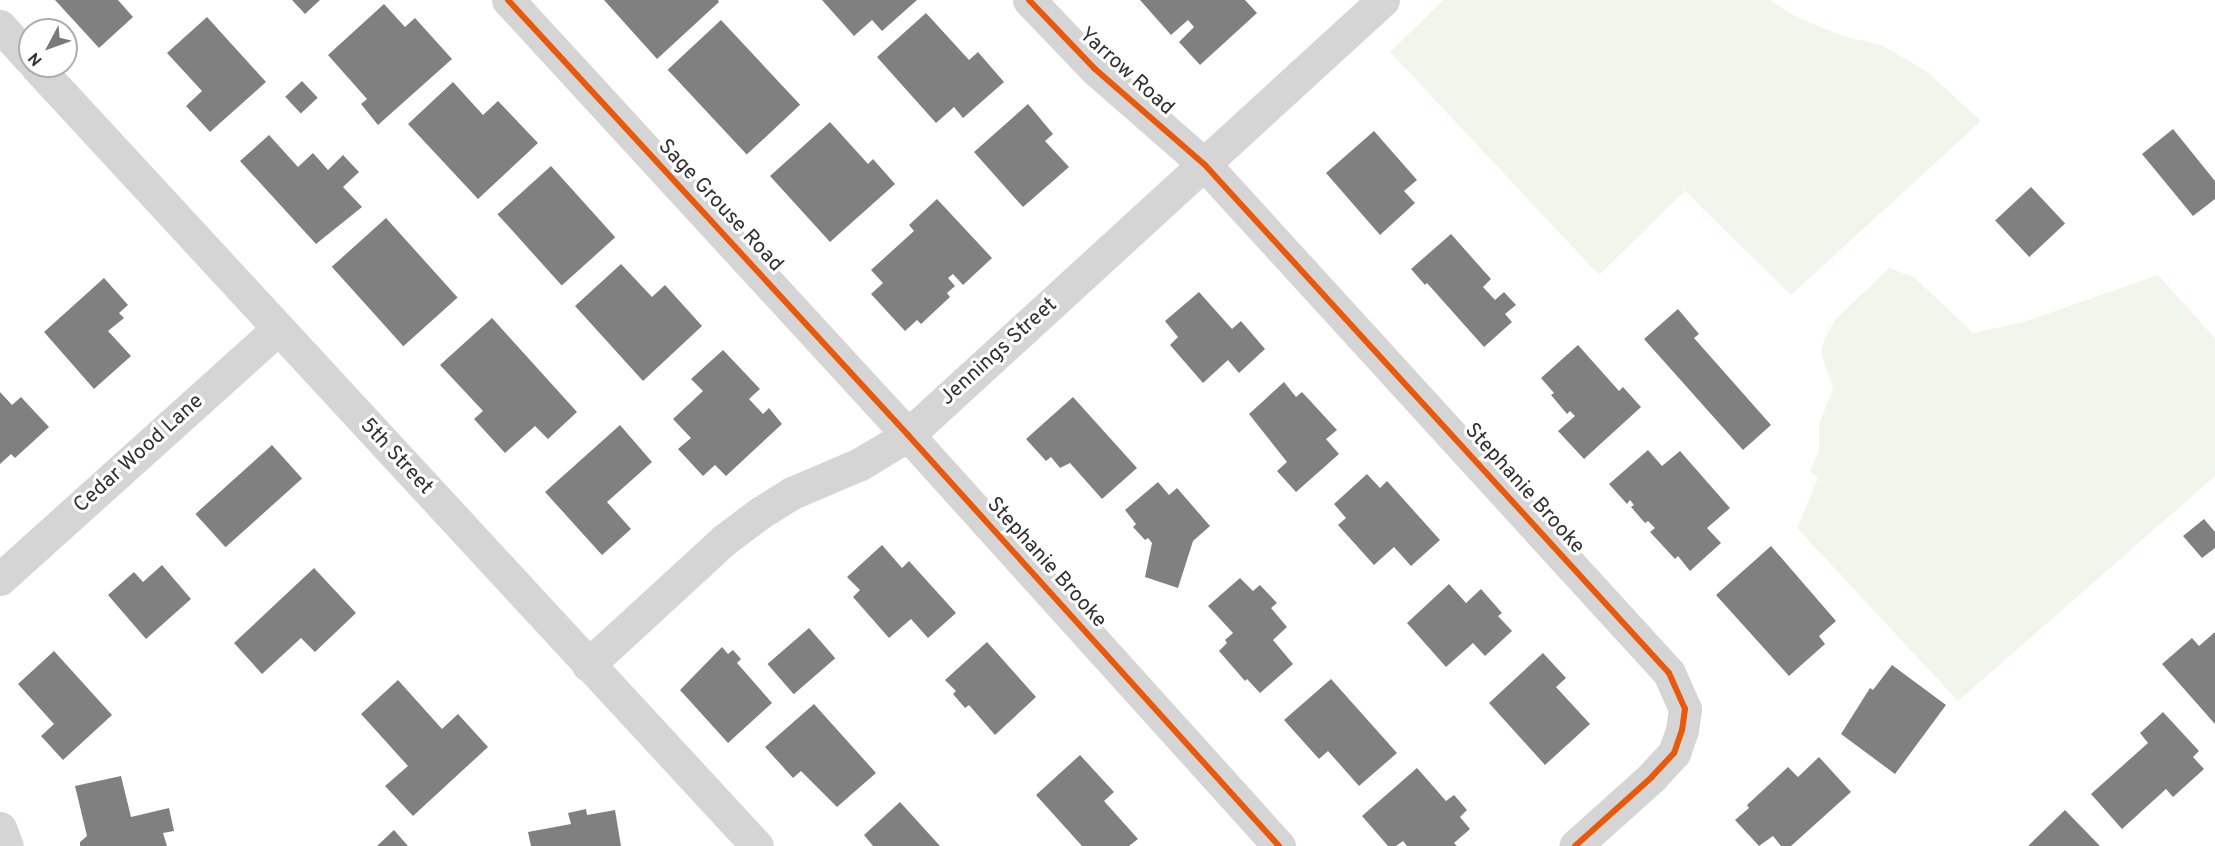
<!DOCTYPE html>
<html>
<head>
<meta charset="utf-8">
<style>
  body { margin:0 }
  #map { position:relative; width:2215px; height:846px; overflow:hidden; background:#fff; font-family:Overpass,sans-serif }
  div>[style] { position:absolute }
  .green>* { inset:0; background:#f1f6ed }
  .building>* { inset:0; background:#808080; transform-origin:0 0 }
  .minor>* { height:33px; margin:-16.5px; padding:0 16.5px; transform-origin:16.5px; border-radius:16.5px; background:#d5d5d5 }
  .tertiary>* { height:33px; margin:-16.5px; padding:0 16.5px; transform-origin:16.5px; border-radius:16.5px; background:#d5d5d5 }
  .cycleway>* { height:6px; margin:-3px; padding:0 3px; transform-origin:3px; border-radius:3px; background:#e8590c }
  span { translate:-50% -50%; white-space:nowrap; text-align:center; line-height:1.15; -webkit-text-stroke:6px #fff; paint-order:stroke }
  .street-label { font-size:21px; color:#313131 }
  .north { position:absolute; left:18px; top:18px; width:60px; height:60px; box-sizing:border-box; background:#fff; border:2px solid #adadad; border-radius:50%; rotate:229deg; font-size:16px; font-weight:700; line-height:24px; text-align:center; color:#313131 }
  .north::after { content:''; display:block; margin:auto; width:21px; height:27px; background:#797979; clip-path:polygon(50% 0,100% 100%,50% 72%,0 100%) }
</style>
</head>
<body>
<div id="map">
  <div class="green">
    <i style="clip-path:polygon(1443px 0,1770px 0,1797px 17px,1840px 35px,1883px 46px,1926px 71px,1981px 121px,1791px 295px,1685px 191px,1599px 275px,1390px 52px)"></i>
    <i style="clip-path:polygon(1889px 268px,1914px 277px,1973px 333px,2024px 322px,2158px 275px,2215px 338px,2215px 476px,1958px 701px,1797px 528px,1818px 478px,1810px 471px,1819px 451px,1819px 424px,1833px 389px,1821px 352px,1824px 340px,1835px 320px)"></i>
  </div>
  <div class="building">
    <i style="clip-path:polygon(55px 0,118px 0,133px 17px,99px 48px)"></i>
    <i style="clip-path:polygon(292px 0,320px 0,305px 14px)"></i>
    <i style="clip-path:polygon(604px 0,718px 0,719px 2px,657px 59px)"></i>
    <i style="clip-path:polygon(822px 0,917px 0,882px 31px,872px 20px,854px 36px)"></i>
    <i style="clip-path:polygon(1140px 0,1245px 0,1257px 13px,1200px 65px,1179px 42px,1194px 27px,1188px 20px,1171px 35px)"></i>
    <i style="clip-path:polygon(384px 4px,405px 27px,415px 18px,452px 59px,378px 125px,361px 104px,367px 99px,328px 55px)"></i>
    <i style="clip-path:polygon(926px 13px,969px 60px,978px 52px,1004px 82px,963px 118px,954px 107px,936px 123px,877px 57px)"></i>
    <i style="clip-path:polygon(207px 17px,266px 82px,210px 132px,186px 106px,202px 91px,167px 53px)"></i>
    <i style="left:721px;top:20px;width:116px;height:73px;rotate:47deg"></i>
    <i style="left:302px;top:81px;width:23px;height:23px;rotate:47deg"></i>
    <i style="clip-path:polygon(453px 82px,483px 115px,498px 101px,538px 143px,478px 199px,408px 124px)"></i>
    <i style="clip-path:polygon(1028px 104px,1053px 134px,1045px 141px,1069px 167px,1023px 207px,974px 152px)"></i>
    <i style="clip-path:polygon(830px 122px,868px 164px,873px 159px,895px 184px,830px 242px,770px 176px)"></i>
    <i style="clip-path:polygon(2173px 129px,2215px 181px,2215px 199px,2193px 216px,2142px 154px)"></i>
    <i style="clip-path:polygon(1374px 131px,1417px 180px,1404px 191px,1415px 203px,1380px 235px,1326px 173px)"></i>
    <i style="clip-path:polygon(269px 135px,298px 167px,313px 153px,328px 170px,343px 155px,359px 172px,343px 187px,362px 207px,316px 244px,240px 161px)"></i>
    <i style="left:551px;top:166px;width:96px;height:72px;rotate:48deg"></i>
    <i style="left:2031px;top:187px;width:50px;height:49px;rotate:47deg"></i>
    <i style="clip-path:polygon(937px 199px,992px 258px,963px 285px,953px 274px,948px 278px,955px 286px,947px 293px,950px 297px,921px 324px,917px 320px,905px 331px,871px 294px,883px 283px,871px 270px,914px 231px,909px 225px)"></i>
    <i style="left:386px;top:218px;width:107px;height:73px;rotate:48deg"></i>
    <i style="clip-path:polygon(1451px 234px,1491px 279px,1483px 287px,1495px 300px,1504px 292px,1516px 305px,1505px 314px,1512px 322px,1484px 347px,1427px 283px,1425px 285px,1411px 269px)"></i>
    <i style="clip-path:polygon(621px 264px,652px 297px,665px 285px,702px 326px,643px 381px,575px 306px)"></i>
    <i style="clip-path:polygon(104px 278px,128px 305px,119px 313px,124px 318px,108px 331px,131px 356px,94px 389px,44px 332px)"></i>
    <i style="clip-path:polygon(1199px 292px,1232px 329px,1241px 321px,1265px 349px,1239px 373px,1228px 360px,1203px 383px,1170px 345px,1178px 337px,1165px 321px)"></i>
    <i style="clip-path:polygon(1678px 309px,1699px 334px,1694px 338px,1771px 425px,1743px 450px,1644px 339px)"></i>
    <i style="clip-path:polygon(492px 318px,577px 412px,548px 439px,535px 426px,505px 453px,474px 419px,483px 411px,440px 365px)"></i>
    <i style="clip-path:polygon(1578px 345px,1619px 391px,1623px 387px,1641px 407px,1584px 459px,1558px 431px,1575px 416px,1570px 411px,1567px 414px,1551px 395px,1554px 393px,1541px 378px)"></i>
    <i style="clip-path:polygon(723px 350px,760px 389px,749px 399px,763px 414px,769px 408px,782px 424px,726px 476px,715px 465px,703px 476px,678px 449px,691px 438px,673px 419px,703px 391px,691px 379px)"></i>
    <i style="clip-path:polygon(1284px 382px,1296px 397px,1302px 392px,1337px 430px,1326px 439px,1339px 454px,1296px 492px,1277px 471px,1287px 462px,1249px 414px)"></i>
    <i style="clip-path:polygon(0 392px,12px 405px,21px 397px,49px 427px,15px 458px,11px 454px,0 464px)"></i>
    <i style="clip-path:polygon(1073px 397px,1137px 468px,1102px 499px,1070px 463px,1060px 468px,1051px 457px,1046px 461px,1026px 439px)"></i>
    <i style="clip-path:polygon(620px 425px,652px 462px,607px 502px,631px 529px,602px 555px,545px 492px)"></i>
    <i style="left:272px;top:445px;width:45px;height:103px;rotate:48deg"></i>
    <i style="clip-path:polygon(1648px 450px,1662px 466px,1680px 451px,1730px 508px,1707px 528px,1721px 543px,1690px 571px,1678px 556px,1675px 559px,1650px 532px,1655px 528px,1648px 521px,1645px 523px,1631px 507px,1634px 505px,1630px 500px,1627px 504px,1609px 484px)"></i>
    <i style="clip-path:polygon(1367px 474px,1380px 488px,1387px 481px,1440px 540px,1411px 566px,1394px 547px,1374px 565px,1338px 525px,1346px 518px,1334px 504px)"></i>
    <i style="clip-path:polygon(1158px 482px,1169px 495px,1177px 488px,1210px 526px,1193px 541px,1178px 588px,1145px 577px,1152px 543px,1148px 538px,1145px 540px,1133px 527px,1136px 524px,1125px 510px)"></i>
    <i style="clip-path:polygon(2204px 519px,2215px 532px,2215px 548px,2202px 558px,2183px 536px)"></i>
    <i style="clip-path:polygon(882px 545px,902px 568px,909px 561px,956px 613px,928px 638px,911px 619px,889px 638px,853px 597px,860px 590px,847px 577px)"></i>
    <i style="clip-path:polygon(1771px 546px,1836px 621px,1819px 636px,1825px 644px,1789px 676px,1716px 595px)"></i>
    <i style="clip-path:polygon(162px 565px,191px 599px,146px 639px,108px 595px,134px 572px,143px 582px)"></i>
    <i style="clip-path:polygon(314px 568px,356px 613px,315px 652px,301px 638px,262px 674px,234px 643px)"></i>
    <i style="clip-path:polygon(1240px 578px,1253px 591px,1260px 585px,1277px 603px,1271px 608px,1287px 627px,1273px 640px,1293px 664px,1260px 693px,1247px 679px,1245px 681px,1219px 651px,1227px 643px,1225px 640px,1233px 633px,1208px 606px)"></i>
    <i style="clip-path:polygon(1449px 584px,1466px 603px,1481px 589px,1502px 613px,1498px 616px,1512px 631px,1485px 656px,1473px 643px,1446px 667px,1407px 623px)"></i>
    <i style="left:809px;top:628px;width:40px;height:55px;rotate:49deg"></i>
    <i style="clip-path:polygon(2215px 632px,2215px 724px,2162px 664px,2192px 638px,2199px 646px)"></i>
    <i style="clip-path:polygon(987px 642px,1036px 697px,995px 735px,969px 705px,965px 708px,953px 694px,956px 691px,945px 680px)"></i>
    <i style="clip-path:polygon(722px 647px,728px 654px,733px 650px,741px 659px,737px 663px,772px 703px,728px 743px,680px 690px)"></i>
    <i style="clip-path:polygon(54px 651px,112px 715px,63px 760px,41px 736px,54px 724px,18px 684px)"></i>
    <i style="clip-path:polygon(1543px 653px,1566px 678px,1556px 687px,1590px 724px,1545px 765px,1489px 703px)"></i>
    <i style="clip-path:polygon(1892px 665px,1946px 705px,1895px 774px,1841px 734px,1870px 688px,1873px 690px)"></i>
    <i style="clip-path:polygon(1331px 679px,1397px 753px,1359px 786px,1328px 751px,1319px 759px,1284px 720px)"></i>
    <i style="clip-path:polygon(398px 680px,442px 729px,458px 714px,488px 747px,413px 816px,385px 786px,408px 766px,361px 714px)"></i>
    <i style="clip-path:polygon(814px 704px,876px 773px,837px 807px,801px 771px,793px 778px,765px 747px)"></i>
    <i style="clip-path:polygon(2163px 712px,2199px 751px,2193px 757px,2204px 769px,2173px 797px,2166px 789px,2122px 829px,2091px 794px,2148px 743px,2140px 733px)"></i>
    <i style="clip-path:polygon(1080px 755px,1114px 792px,1104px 801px,1138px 839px,1129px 846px,1082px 846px,1036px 795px)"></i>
    <i style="clip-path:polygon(1819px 757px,1851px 792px,1791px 846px,1781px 846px,1773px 836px,1759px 846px,1735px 820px,1749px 808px,1747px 805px,1788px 767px,1798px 777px)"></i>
    <i style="clip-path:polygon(1417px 768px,1446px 801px,1454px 795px,1467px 810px,1460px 817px,1470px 829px,1454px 843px,1457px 846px,1407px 846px,1403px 841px,1396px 846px,1388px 846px,1362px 816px)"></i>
    <i style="clip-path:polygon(121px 776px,131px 817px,169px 808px,174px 831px,163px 833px,167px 846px,80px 846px,80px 842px,87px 836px,75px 786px)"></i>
    <i style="clip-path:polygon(900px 802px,940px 846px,873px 846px,864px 835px)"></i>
    <i style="clip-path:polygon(586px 809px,587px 815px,615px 810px,621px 846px,531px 846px,528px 832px,571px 824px,568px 813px)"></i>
    <i style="clip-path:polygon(2065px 810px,2100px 846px,2028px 846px)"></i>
    <i style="clip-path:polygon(394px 830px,408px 846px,377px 846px)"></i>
  </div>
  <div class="minor">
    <i style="left:508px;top:0;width:591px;rotate:47.4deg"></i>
    <i style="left:908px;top:435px;width:554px;rotate:47.93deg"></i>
    <i style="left:1029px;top:0;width:95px;rotate:46.3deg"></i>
    <i style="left:1095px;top:69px;width:146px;rotate:41.1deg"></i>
    <i style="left:1205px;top:165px;width:688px;rotate:47.59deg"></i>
    <i style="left:1669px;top:673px;width:39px;rotate:66deg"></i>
    <i style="left:1685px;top:709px;width:21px;rotate:98deg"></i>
    <i style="left:1682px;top:730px;width:24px;rotate:109deg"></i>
    <i style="left:1674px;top:753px;width:33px;rotate:133deg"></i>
    <i style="left:1652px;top:777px;width:103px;rotate:138.1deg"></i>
    <i style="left:0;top:579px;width:374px;rotate:-42deg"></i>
    <i style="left:588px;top:665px;width:185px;rotate:-42.6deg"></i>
    <i style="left:724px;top:540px;width:45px;rotate:-36.9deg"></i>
    <i style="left:760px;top:513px;width:38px;rotate:-32deg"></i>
    <i style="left:792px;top:493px;width:74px;rotate:-23.1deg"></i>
    <i style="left:860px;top:464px;width:56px;rotate:-31.1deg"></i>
    <i style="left:908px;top:435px;width:644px;rotate:-42.48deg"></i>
    <i style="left:0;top:828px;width:19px;rotate:69deg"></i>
  </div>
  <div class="tertiary">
    <i style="left:0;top:26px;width:45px;rotate:47.7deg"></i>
    <i style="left:36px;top:66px;width:1062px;rotate:47.25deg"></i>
  </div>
  <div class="cycleway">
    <i style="left:508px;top:0;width:591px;rotate:47.4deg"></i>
    <i style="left:908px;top:435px;width:554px;rotate:47.93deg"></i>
    <i style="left:1029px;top:0;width:95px;rotate:46.3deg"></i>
    <i style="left:1095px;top:69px;width:146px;rotate:41.1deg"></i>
    <i style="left:1205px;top:165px;width:688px;rotate:47.59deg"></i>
    <i style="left:1669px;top:673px;width:39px;rotate:66deg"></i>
    <i style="left:1685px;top:709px;width:21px;rotate:98deg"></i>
    <i style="left:1682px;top:730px;width:24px;rotate:109deg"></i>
    <i style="left:1674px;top:753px;width:33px;rotate:133deg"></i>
    <i style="left:1652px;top:777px;width:103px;rotate:138.1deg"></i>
  </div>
  <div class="street-label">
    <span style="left:1126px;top:72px;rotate:42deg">Yarrow Road</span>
    <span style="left:720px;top:206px;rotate:47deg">Sage Grouse Road</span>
    <span style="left:999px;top:352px;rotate:-42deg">Jennings Street</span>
    <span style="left:139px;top:454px;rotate:-42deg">Cedar Wood Lane</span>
    <span style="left:396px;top:457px;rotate:47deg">5th Street</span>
    <span style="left:1524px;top:489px;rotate:48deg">Stephanie Brooke</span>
    <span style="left:1046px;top:563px;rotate:48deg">Stephanie Brooke</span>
  </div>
  <div class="north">N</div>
</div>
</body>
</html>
